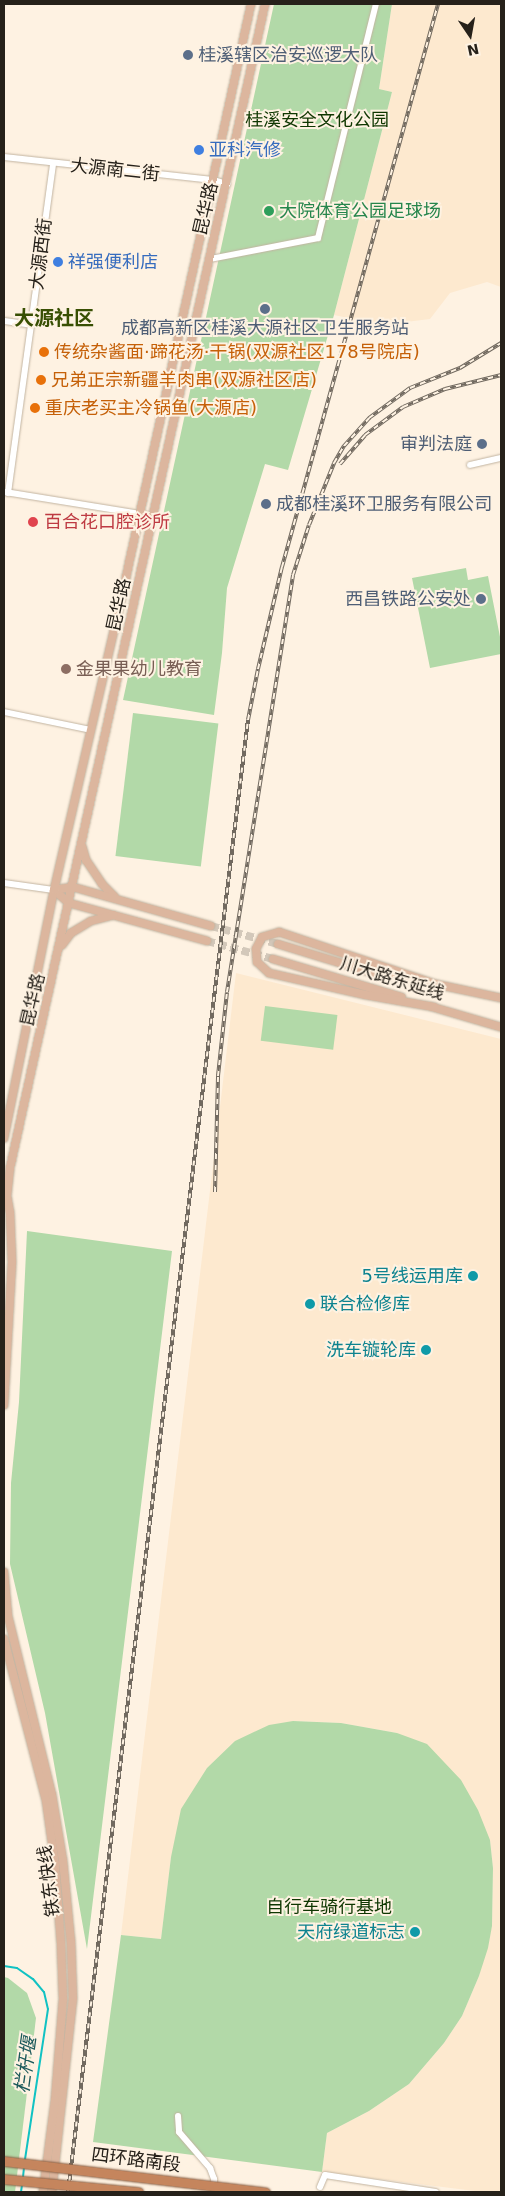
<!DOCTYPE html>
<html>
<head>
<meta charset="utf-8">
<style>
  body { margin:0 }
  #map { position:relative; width:505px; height:2196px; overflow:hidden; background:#fef2e2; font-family:"DejaVu Sans","Noto Sans SC",sans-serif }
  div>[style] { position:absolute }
  .built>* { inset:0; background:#fde9cf }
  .green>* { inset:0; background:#b2d9a8; transform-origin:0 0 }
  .stream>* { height:2px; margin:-1px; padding:0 1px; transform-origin:1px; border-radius:1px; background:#11c2c3 }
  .major-tunnel>* { height:8px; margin-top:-4px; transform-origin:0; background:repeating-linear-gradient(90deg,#d3c8ba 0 8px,transparent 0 12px) }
  .roads { filter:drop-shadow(0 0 1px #c2b4a1) drop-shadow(0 0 1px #c2b4a1) }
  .minor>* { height:6px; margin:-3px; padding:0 3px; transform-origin:3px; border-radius:3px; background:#fff }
  .major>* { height:8px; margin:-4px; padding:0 4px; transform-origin:4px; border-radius:4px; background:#dcb69e }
  .rail>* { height:4px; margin-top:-2px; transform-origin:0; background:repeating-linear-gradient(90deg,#fef2e2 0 5.5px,#71695f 0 11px); box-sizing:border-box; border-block:1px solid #71695f }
  .bridges { filter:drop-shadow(0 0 1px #8d6246) drop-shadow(0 0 1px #8d6246) }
  .highway-bridge>* { height:9px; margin:-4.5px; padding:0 4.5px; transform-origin:4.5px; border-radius:4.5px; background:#c5855d }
  .dots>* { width:14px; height:14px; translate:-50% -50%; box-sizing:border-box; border:2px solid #fef2e2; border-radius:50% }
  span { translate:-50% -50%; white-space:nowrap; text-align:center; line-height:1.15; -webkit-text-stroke:4px #fef2e2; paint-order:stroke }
  .service-label { font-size:18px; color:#4e5e75 }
  .left { translate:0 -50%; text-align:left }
  .right { translate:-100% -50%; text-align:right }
  .park-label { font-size:18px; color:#0e3701 }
  .shop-label { font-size:18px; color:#366cbe }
  .street-label { font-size:18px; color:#26211a }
  .leisure-label { font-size:18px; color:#27864d }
  .food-label { font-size:18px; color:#c56008 }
  .health-label { font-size:18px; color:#be3a42 }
  .education-label { font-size:18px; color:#785e54 }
  .culture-label { font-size:18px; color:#0d838f }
  .water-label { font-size:19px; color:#1d5a5b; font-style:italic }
  .quarter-label { font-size:20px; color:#384f03; font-weight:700 }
  .frame { position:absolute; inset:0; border:5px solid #26211a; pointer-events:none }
  .north { position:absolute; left:445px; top:10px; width:50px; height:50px; -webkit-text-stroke:4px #fef2e2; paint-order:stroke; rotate:168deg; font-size:14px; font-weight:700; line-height:20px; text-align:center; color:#26211a }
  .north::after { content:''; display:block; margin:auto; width:18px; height:22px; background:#26211a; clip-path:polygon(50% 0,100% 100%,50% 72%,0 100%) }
</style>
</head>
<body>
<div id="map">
  <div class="built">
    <i style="clip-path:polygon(392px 4px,501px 4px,501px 287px,487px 282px,450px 293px,430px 319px,381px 325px,334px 315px,392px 92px,379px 89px)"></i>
    <i style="clip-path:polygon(236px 973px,501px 1039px,501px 2192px,483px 2192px,322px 2172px,327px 2133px,369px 2111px,409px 2084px,444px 2043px,462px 2016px,479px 1976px,492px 1926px,493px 1868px,490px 1840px,397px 1733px,341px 1723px,293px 1721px,171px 1857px,161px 1939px,121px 1935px)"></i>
  </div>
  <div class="green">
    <i style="clip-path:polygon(274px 4px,392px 4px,379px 89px,392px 92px,334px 315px,288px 470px,265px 464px,227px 588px,222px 653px,214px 715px,123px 700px)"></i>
    <i style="clip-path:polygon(466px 568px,468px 580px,488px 576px,501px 642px,501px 654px,430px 668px,412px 578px)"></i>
    <i style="left:133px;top:713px;width:86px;height:144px;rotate:7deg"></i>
    <i style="left:265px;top:1006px;width:73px;height:35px;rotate:7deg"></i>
    <i style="clip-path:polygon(27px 1231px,172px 1251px,87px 1949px,45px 1713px,10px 1564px,11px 1483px,19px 1402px)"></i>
    <i style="clip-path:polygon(293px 1721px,341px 1723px,397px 1733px,427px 1744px,461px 1780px,478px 1810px,490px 1840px,493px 1868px,492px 1926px,488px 1948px,479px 1976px,462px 2016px,444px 2043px,409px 2084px,369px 2111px,327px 2133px,322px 2172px,93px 2142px,121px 1935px,161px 1939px,171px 1857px,181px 1809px,207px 1768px,235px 1741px,269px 1725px)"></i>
    <i style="clip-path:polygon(4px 1977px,8px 1978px,27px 1993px,36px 2018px,15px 2192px,4px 2192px)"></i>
  </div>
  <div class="stream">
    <i style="left:4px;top:1966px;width:13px;rotate:9deg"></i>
    <i style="left:17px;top:1968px;width:19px;rotate:35deg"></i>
    <i style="left:33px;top:1979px;width:17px;rotate:50deg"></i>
    <i style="left:44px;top:1992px;width:17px;rotate:77deg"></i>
    <i style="left:48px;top:2009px;width:153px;rotate:98.7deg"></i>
    <i style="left:23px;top:2177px;width:10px;rotate:-84deg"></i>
    <i style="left:21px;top:2192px;width:7px;rotate:-82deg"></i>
  </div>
  <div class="major-tunnel">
    <i style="left:211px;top:926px;width:69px;rotate:15deg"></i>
    <i style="left:207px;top:941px;width:68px;rotate:15.3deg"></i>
  </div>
  <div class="roads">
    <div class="minor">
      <i style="left:4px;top:157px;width:210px;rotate:6.3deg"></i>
      <i style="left:213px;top:180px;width:15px;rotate:16deg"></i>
      <i style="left:210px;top:259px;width:110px;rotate:-11deg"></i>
      <i style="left:318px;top:238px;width:241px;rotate:-76.1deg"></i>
      <i style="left:4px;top:321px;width:28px;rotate:8deg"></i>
      <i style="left:470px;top:465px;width:32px;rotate:-13deg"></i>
      <i style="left:5px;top:492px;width:151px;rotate:9.2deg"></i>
      <i style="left:8px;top:493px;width:333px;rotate:-82.2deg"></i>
      <i style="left:4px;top:712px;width:89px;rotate:11.7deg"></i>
      <i style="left:4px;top:883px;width:50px;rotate:8deg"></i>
      <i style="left:178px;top:2116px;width:16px;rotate:86deg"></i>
      <i style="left:179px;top:2132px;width:48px;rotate:49.3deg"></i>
      <i style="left:210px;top:2168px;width:12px;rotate:70deg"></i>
      <i style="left:214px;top:2179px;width:13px;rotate:90deg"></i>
      <i style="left:320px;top:2187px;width:13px;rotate:-67deg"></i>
      <i style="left:325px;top:2175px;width:112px;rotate:8.7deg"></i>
    </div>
    <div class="major">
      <i style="left:82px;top:846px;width:15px;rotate:74deg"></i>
      <i style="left:86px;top:860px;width:29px;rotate:56deg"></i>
      <i style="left:102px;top:884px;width:18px;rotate:45deg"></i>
      <i style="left:54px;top:890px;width:20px;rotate:41deg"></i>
      <i style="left:69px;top:903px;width:143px;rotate:15.4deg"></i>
      <i style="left:54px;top:890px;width:19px;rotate:-9deg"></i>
      <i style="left:73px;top:887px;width:143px;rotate:15.8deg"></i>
      <i style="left:278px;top:944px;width:99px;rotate:17deg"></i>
      <i style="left:373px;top:973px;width:39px;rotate:10deg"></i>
      <i style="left:62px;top:945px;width:15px;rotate:-53deg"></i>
      <i style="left:71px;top:933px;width:23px;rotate:-31deg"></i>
      <i style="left:91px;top:921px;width:23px;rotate:-15deg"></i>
      <i style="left:273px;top:959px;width:134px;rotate:16.5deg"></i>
      <i style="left:435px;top:984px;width:67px;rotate:12deg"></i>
      <i style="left:429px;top:1006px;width:75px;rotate:16.3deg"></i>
      <i style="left:434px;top:1007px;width:69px;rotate:-170deg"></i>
      <i style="left:366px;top:995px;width:99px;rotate:-167.2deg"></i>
      <i style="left:269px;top:973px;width:16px;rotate:-137deg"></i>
      <i style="left:257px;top:962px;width:13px;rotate:-94deg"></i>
      <i style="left:256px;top:949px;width:13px;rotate:-63deg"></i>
      <i style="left:262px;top:937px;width:18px;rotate:-16deg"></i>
      <i style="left:279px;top:932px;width:168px;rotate:18.4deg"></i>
      <i style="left:4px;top:1138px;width:253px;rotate:-78.6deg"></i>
      <i style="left:54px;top:890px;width:321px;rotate:-77deg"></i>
      <i style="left:126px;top:577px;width:586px;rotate:-77.69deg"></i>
      <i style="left:4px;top:1405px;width:143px;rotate:-86.8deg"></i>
      <i style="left:12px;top:1262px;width:49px;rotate:-92.3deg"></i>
      <i style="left:10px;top:1213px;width:17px;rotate:-100deg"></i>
      <i style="left:7px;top:1196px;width:28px;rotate:-84deg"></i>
      <i style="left:10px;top:1168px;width:1192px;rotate:-77.64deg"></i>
      <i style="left:4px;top:1572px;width:44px;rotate:84.8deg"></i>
      <i style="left:8px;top:1616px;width:184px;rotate:76.2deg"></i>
      <i style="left:52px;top:1795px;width:67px;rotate:80.5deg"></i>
      <i style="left:63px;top:1861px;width:81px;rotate:84.4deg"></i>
      <i style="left:71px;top:1942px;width:56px;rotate:88deg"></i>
      <i style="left:73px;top:1998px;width:195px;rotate:96.2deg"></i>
      <i style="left:4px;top:1639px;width:166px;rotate:75.4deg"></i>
      <i style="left:46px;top:1800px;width:65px;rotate:82deg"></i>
      <i style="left:55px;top:1864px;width:80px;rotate:85.7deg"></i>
      <i style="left:61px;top:1944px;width:55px;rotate:87.9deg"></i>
      <i style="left:63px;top:1999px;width:101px;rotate:94.5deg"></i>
      <i style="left:55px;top:2100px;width:93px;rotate:97.4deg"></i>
    </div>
  </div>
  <div class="rail">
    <i style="left:340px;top:464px;width:38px;rotate:-49deg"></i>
    <i style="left:365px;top:435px;width:47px;rotate:-36.4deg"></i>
    <i style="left:403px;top:407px;width:46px;rotate:-23.2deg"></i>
    <i style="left:445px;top:389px;width:58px;rotate:-14deg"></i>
    <i style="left:215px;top:1192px;width:116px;rotate:-88.5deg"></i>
    <i style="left:218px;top:1076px;width:84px;rotate:-83.9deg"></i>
    <i style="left:227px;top:992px;width:422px;rotate:-81deg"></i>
    <i style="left:293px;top:575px;width:52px;rotate:-72.3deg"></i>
    <i style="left:309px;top:525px;width:67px;rotate:-68deg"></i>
    <i style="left:334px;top:463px;width:20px;rotate:-60deg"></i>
    <i style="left:344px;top:446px;width:38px;rotate:-48deg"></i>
    <i style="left:369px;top:418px;width:51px;rotate:-36.2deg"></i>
    <i style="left:410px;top:388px;width:54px;rotate:-21.8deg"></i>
    <i style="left:460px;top:368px;width:48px;rotate:-31.4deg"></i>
    <i style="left:68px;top:2192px;width:1483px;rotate:-83.03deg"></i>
    <i style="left:248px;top:720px;width:52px;rotate:-78.9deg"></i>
    <i style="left:258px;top:669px;width:105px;rotate:-76.8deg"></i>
    <i style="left:282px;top:567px;width:584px;rotate:-74.51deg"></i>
  </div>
  <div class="bridges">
    <div class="highway-bridge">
      <i style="left:4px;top:2161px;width:263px;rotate:6.8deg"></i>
      <i style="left:4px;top:2179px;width:135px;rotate:5.5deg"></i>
    </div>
  </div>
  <div class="dots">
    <i style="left:188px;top:55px;background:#5c6f8a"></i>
    <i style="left:199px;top:150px;background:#3f7fe0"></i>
    <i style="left:269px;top:211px;background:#2e9e5b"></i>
    <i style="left:58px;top:262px;background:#3f7fe0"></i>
    <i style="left:265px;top:309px;background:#5c6f8a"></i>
    <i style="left:44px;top:352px;background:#e8710a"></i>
    <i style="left:41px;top:380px;background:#e8710a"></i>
    <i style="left:35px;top:408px;background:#e8710a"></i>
    <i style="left:482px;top:444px;background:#5c6f8a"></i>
    <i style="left:266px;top:504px;background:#5c6f8a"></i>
    <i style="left:33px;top:522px;background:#e0444e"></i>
    <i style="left:481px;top:599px;background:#5c6f8a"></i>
    <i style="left:66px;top:669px;background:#8d6e63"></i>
    <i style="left:473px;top:1276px;background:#0f9aa8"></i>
    <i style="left:310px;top:1304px;background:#0f9aa8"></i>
    <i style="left:426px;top:1350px;background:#0f9aa8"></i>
    <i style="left:415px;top:1932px;background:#0f9aa8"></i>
  </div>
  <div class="service-label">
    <span class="left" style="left:198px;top:55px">桂溪辖区治安巡逻大队</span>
    <span style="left:265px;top:328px">成都高新区桂溪大源社区卫生服务站</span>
    <span class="right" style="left:472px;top:444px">审判法庭</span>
    <span class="left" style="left:276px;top:504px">成都桂溪环卫服务有限公司</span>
    <span class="right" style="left:471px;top:599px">西昌铁路公安处</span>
  </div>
  <div class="park-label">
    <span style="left:317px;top:120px">桂溪安全文化公园</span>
    <span style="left:329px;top:1907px">自行车骑行基地</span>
  </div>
  <div class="shop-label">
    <span class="left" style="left:209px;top:150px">亚科汽修</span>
    <span class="left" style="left:68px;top:262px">祥强便利店</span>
  </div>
  <div class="street-label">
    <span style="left:115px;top:170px;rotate:6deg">大源南二街</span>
    <span style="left:206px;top:209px;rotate:-77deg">昆华路</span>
    <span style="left:41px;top:254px;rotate:-83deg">大源西街</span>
    <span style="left:119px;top:605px;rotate:-78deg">昆华路</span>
    <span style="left:392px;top:979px;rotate:17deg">川大路东延线</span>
    <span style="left:33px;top:1000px;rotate:-77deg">昆华路</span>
    <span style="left:49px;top:1881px;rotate:-97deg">铁东快线</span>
    <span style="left:136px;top:2160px;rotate:7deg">四环路南段</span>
  </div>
  <div class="leisure-label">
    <span class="left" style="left:279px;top:211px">大院体育公园足球场</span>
  </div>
  <div class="food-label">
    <span class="left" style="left:54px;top:352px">传统杂酱面·蹄花汤·干锅(双源社区178号院店)</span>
    <span class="left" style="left:51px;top:380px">兄弟正宗新疆羊肉串(双源社区店)</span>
    <span class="left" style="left:45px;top:408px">重庆老买主冷锅鱼(大源店)</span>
  </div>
  <div class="health-label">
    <span class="left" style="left:44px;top:522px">百合花口腔诊所</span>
  </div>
  <div class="education-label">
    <span class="left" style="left:76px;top:669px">金果果幼儿教育</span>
  </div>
  <div class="culture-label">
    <span class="right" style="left:463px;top:1276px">5号线运用库</span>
    <span class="left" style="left:320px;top:1304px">联合检修库</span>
    <span class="right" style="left:416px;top:1350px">洗车镟轮库</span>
    <span class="right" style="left:405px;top:1932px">天府绿道标志</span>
  </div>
  <div class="water-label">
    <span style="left:26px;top:2065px;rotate:-82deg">栏杆堰</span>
  </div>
  <div class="quarter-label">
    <span style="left:54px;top:318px">大源社区</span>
  </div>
  <div class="frame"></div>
  <div class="north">N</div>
</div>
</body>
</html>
